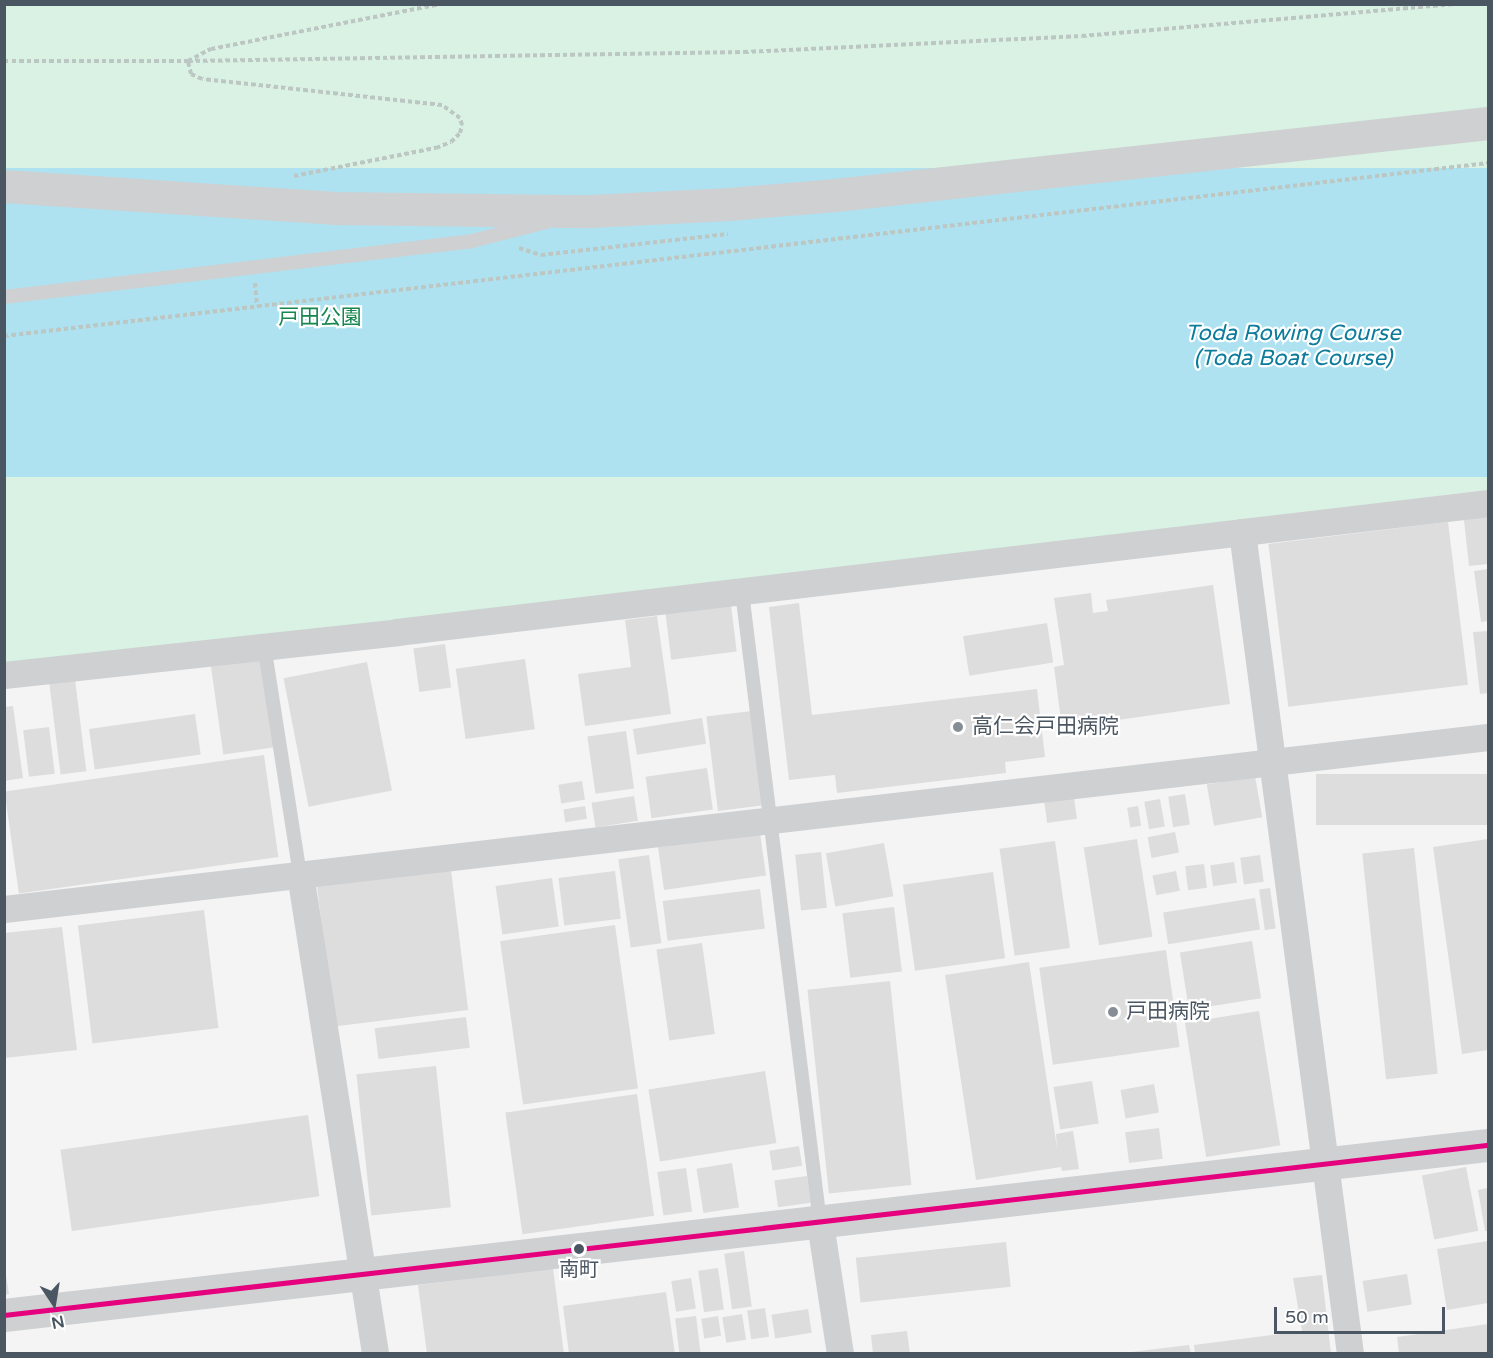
<!DOCTYPE html>
<html>
<head>
<meta charset="utf-8">
<style>
  body { margin:0 }
  #map { position:relative; width:1493px; height:1358px; overflow:hidden; background:#f4f4f4; font-family:"Varela Round","Noto Sans JP",sans-serif }
  div>[style] { position:absolute }
  .green>* { inset:0; background:#d9f2e3 }
  .water>* { inset:0; background:#aee2f0; transform-origin:0 0 }
  .building>* { inset:0; background:#ddddde; transform-origin:0 0 }
  .path>* { height:4px; margin-top:-2px; transform-origin:0; background:repeating-linear-gradient(90deg,#bcc7c4 0 4.5px,transparent 0 7.5px) }
  .service>* { height:14px; margin:-7px; padding:0 7px; transform-origin:7px; border-radius:7px; background:#ced0d2 }
  .minor>* { height:27px; margin:-13.5px; padding:0 13.5px; transform-origin:13.5px; border-radius:13.5px; background:#ced0d2 }
  .tertiary>* { height:33px; margin:-16.5px; padding:0 16.5px; transform-origin:16.5px; border-radius:16.5px; background:#ced0d2 }
  .bus-1>* { height:4.5px; margin:-2.25px; padding:0 2.25px; transform-origin:2.25px; border-radius:2.25px; background:#e5007d }
  .dots>* { width:16px; height:16px; translate:-50% -50%; box-sizing:border-box; border:3px solid #fff; border-radius:50% }
  span { translate:-50% -50%; white-space:nowrap; text-align:center; line-height:1.15; -webkit-text-stroke:4.5px #fff; paint-order:stroke }
  .bus-label { font-size:20px; color:#4a5661 }
  .park-label { font-size:21px; color:#17864f }
  .poi-label { font-size:21px; color:#4a5661 }
  .left { translate:0 -50%; text-align:left }
  .water-label { font-size:22px; color:#0c7c9b; font-style:italic }
  .frame { position:absolute; inset:0; border:6px solid #4a5661; pointer-events:none }
  .north { position:absolute; left:24px; top:1274px; width:60px; height:60px; -webkit-text-stroke:4px #fff; paint-order:stroke; rotate:168deg; font-size:16px; font-weight:700; line-height:24px; text-align:center; color:#4a5661 }
  .north::after { content:''; display:block; margin:auto; width:21px; height:27px; background:#4a5661; clip-path:polygon(50% 0,100% 100%,50% 72%,0 100%) }
  .scale { position:absolute; left:1274px; top:1307px; width:171px; height:27px; box-sizing:border-box; border:3px solid #4a5661; border-top:0; padding-left:8px; font-size:18px; line-height:21px; white-space:nowrap; color:#4a5661; -webkit-text-stroke:4px #fff; paint-order:stroke }
</style>
</head>
<body>
<div id="map">
  <div class="green">
    <i style="clip-path:polygon(4px 5px,1488px 5px,1488px 490px,5px 671px)"></i>
  </div>
  <div class="water">
    <i style="left:1488px;top:168px;width:309px;height:1494px;rotate:90deg"></i>
  </div>
  <div class="building">
    <i style="clip-path:polygon(1488px 508px,1488px 564px,1469px 566px,1463px 511px)"></i>
    <i style="left:1448px;top:522px;width:164px;height:181px;rotate:83deg"></i>
    <i style="clip-path:polygon(1488px 569px,1488px 621px,1481px 622px,1474px 571px)"></i>
    <i style="clip-path:polygon(1213px 585px,1230px 704px,1062px 728px,1054px 667px,1064px 665px,1054px 598px,1091px 593px,1093px 613px,1108px 611px,1106px 600px)"></i>
    <i style="left:730px;top:597px;width:55px;height:66px;rotate:83deg"></i>
    <i style="clip-path:polygon(799px 603px,812px 715px,1037px 689px,1045px 757px,1005px 762px,1006px 773px,837px 793px,835px 775px,789px 780px,769px 607px)"></i>
    <i style="clip-path:polygon(657px 616px,671px 714px,585px 726px,578px 674px,631px 667px,625px 620px)"></i>
    <i style="left:1047px;top:623px;width:40px;height:85px;rotate:81deg"></i>
    <i style="clip-path:polygon(1488px 631px,1488px 693px,1480px 694px,1473px 632px)"></i>
    <i style="left:445px;top:644px;width:44px;height:32px;rotate:82deg"></i>
    <i style="left:263px;top:656px;width:92px;height:53px;rotate:82deg"></i>
    <i style="left:525px;top:659px;width:71px;height:70px;rotate:82deg"></i>
    <i style="left:367px;top:662px;width:131px;height:85px;rotate:79deg"></i>
    <i style="left:75px;top:679px;width:93px;height:26px;rotate:83deg"></i>
    <i style="clip-path:polygon(13px 706px,23px 778px,4px 781px,4px 707px)"></i>
    <i style="left:752px;top:711px;width:95px;height:46px;rotate:83deg"></i>
    <i style="left:195px;top:714px;width:41px;height:107px;rotate:82deg"></i>
    <i style="left:702px;top:718px;width:26px;height:70px;rotate:81deg"></i>
    <i style="left:49px;top:727px;width:47px;height:26px;rotate:83deg"></i>
    <i style="left:626px;top:731px;width:58px;height:39px;rotate:82deg"></i>
    <i style="left:264px;top:755px;width:103px;height:262px;rotate:82deg"></i>
    <i style="left:707px;top:768px;width:42px;height:62px;rotate:82deg"></i>
    <i style="left:1488px;top:774px;width:51px;height:172px;rotate:90deg"></i>
    <i style="left:1255px;top:776px;width:42px;height:49px;rotate:80deg"></i>
    <i style="left:582px;top:781px;width:19px;height:24px;rotate:81deg"></i>
    <i style="left:1185px;top:794px;width:31px;height:17px;rotate:81deg"></i>
    <i style="left:634px;top:796px;width:25px;height:43px;rotate:81deg"></i>
    <i style="left:1074px;top:798px;width:21px;height:30px;rotate:82deg"></i>
    <i style="left:1160px;top:799px;width:28px;height:16px;rotate:80deg"></i>
    <i style="left:585px;top:806px;width:13px;height:22px;rotate:81deg"></i>
    <i style="left:1138px;top:806px;width:20px;height:11px;rotate:81deg"></i>
    <i style="left:1175px;top:832px;width:21px;height:28px;rotate:79deg"></i>
    <i style="left:760px;top:833px;width:43px;height:103px;rotate:82deg"></i>
    <i style="left:1137px;top:839px;width:99px;height:54px;rotate:81deg"></i>
    <i style="clip-path:polygon(1488px 839px,1488px 1050px,1462px 1054px,1433px 847px)"></i>
    <i style="left:1055px;top:841px;width:108px;height:56px;rotate:82deg"></i>
    <i style="left:884px;top:843px;width:54px;height:59px;rotate:80deg"></i>
    <i style="left:1414px;top:848px;width:227px;height:52px;rotate:84deg"></i>
    <i style="left:821px;top:852px;width:56px;height:26px;rotate:84deg"></i>
    <i style="left:649px;top:855px;width:89px;height:31px;rotate:82deg"></i>
    <i style="left:1260px;top:855px;width:27px;height:20px;rotate:82deg"></i>
    <i style="left:1234px;top:862px;width:21px;height:24px;rotate:82deg"></i>
    <i style="left:1204px;top:864px;width:24px;height:19px;rotate:83deg"></i>
    <i style="left:451px;top:870px;width:141px;height:135px;rotate:83deg"></i>
    <i style="left:615px;top:871px;width:48px;height:57px;rotate:83deg"></i>
    <i style="left:1176px;top:871px;width:20px;height:24px;rotate:79deg"></i>
    <i style="left:993px;top:872px;width:87px;height:91px;rotate:82deg"></i>
    <i style="left:552px;top:878px;width:49px;height:57px;rotate:82deg"></i>
    <i style="left:1270px;top:888px;width:41px;height:11px;rotate:82deg"></i>
    <i style="left:760px;top:889px;width:40px;height:98px;rotate:83deg"></i>
    <i style="left:1255px;top:898px;width:32px;height:93px;rotate:81deg"></i>
    <i style="left:894px;top:907px;width:65px;height:52px;rotate:83deg"></i>
    <i style="left:204px;top:910px;width:119px;height:127px;rotate:83deg"></i>
    <i style="left:615px;top:925px;width:165px;height:116px;rotate:82deg"></i>
    <i style="clip-path:polygon(62px 927px,77px 1050px,4px 1058px,4px 933px)"></i>
    <i style="left:1252px;top:941px;width:58px;height:73px;rotate:81deg"></i>
    <i style="left:702px;top:943px;width:92px;height:46px;rotate:82deg"></i>
    <i style="left:1166px;top:950px;width:98px;height:128px;rotate:82deg"></i>
    <i style="clip-path:polygon(1029px 962px,1057px 1148px,1056px 1134px,1073px 1131px,1079px 1169px,1062px 1171px,1061px 1167px,976px 1180px,945px 975px)"></i>
    <i style="left:890px;top:981px;width:205px;height:83px;rotate:84deg"></i>
    <i style="left:1259px;top:1011px;width:136px;height:75px;rotate:81deg"></i>
    <i style="left:466px;top:1017px;width:31px;height:92px;rotate:83deg"></i>
    <i style="left:436px;top:1066px;width:142px;height:80px;rotate:84deg"></i>
    <i style="left:765px;top:1071px;width:73px;height:118px;rotate:81deg"></i>
    <i style="left:1092px;top:1081px;width:43px;height:39px;rotate:81deg"></i>
    <i style="left:1154px;top:1084px;width:29px;height:34px;rotate:80deg"></i>
    <i style="left:637px;top:1094px;width:123px;height:133px;rotate:82deg"></i>
    <i style="left:308px;top:1115px;width:82px;height:250px;rotate:82deg"></i>
    <i style="left:1159px;top:1128px;width:31px;height:34px;rotate:83deg"></i>
    <i style="left:799px;top:1146px;width:20px;height:30px;rotate:81deg"></i>
    <i style="left:732px;top:1163px;width:45px;height:36px;rotate:81deg"></i>
    <i style="left:1466px;top:1167px;width:65px;height:45px;rotate:79deg"></i>
    <i style="left:686px;top:1168px;width:44px;height:29px;rotate:82deg"></i>
    <i style="left:807px;top:1176px;width:27px;height:33px;rotate:82deg"></i>
    <i style="clip-path:polygon(1488px 1188px,1488px 1231px,1485px 1231px,1478px 1190px)"></i>
    <i style="clip-path:polygon(1488px 1241px,1488px 1303px,1447px 1310px,1437px 1249px)"></i>
    <i style="left:1006px;top:1242px;width:45px;height:151px;rotate:84deg"></i>
    <i style="left:744px;top:1251px;width:56px;height:20px;rotate:82deg"></i>
    <i style="clip-path:polygon(553px 1268px,564px 1354px,427px 1354px,418px 1285px)"></i>
    <i style="left:718px;top:1268px;width:42px;height:20px;rotate:82deg"></i>
    <i style="clip-path:polygon(5px 1269px,9px 1294px,5px 1295px)"></i>
    <i style="left:1407px;top:1274px;width:31px;height:45px;rotate:81deg"></i>
    <i style="clip-path:polygon(1322px 1275px,1331px 1354px,1195px 1354px,1194px 1345px,1302px 1331px,1293px 1278px)"></i>
    <i style="left:691px;top:1278px;width:31px;height:20px;rotate:81deg"></i>
    <i style="clip-path:polygon(666px 1292px,675px 1354px,569px 1354px,563px 1306px)"></i>
    <i style="left:765px;top:1308px;width:29px;height:18px;rotate:82deg"></i>
    <i style="left:808px;top:1309px;width:24px;height:37px;rotate:81deg"></i>
    <i style="left:742px;top:1314px;width:26px;height:20px;rotate:81deg"></i>
    <i style="left:696px;top:1316px;width:38px;height:21px;rotate:83deg"></i>
    <i style="left:718px;top:1316px;width:20px;height:17px;rotate:81deg"></i>
    <i style="clip-path:polygon(1488px 1324px,1488px 1354px,1399px 1354px,1397px 1337px)"></i>
    <i style="clip-path:polygon(907px 1331px,910px 1354px,873px 1354px,871px 1335px)"></i>
    <i style="clip-path:polygon(1189px 1345px,1191px 1354px,1131px 1354px,1131px 1352px)"></i>
  </div>
  <div class="path">
    <i style="left:4px;top:61px;width:184px"></i>
    <i style="left:188px;top:61px;width:556px;rotate:-0.93deg"></i>
    <i style="left:744px;top:52px;width:338px;rotate:-2.7deg"></i>
    <i style="left:1082px;top:36px;width:374px;rotate:-4.9deg"></i>
    <i style="left:294px;top:176px;width:145px;rotate:-11.2deg"></i>
    <i style="left:436px;top:148px;width:16px;rotate:-22deg"></i>
    <i style="left:451px;top:142px;width:13px;rotate:-45deg"></i>
    <i style="left:460px;top:133px;width:8px;rotate:-76deg"></i>
    <i style="left:462px;top:125px;width:7px;rotate:-106deg"></i>
    <i style="left:460px;top:118px;width:22px;rotate:-144deg"></i>
    <i style="left:442px;top:105px;width:241px;rotate:-173.8deg"></i>
    <i style="left:202px;top:79px;width:12px;rotate:-156deg"></i>
    <i style="left:191px;top:74px;width:13px;rotate:-103deg"></i>
    <i style="left:188px;top:61px;width:26px;rotate:-28deg"></i>
    <i style="left:211px;top:49px;width:234px;rotate:-11.1deg"></i>
    <i style="left:519px;top:248px;width:23px;rotate:18deg"></i>
    <i style="left:541px;top:255px;width:188px;rotate:-6.4deg"></i>
    <i style="left:255px;top:283px;width:23px;rotate:85deg"></i>
    <i style="left:4px;top:336px;width:1494px;rotate:-6.65deg"></i>
  </div>
  <div class="service">
    <i style="left:4px;top:297px;width:471px;rotate:-6.8deg"></i>
    <i style="left:472px;top:241px;width:76px;rotate:-14.4deg"></i>
    <i style="left:742px;top:592px;width:636px;rotate:82.95deg"></i>
    <i style="left:264px;top:645px;width:232px;rotate:81.1deg"></i>
  </div>
  <div class="minor">
    <i style="left:1242px;top:532px;width:829px;rotate:82.51deg"></i>
    <i style="left:4px;top:675px;width:395px;rotate:-6.2deg"></i>
    <i style="left:397px;top:632px;width:1099px;rotate:-6.74deg"></i>
    <i style="left:300px;top:874px;width:486px;rotate:81.1deg"></i>
    <i style="left:4px;top:909px;width:1494px;rotate:-6.61deg"></i>
    <i style="left:820px;top:1223px;width:133px;rotate:81.3deg"></i>
  </div>
  <div class="tertiary">
    <i style="left:4px;top:186px;width:329px;rotate:3.8deg"></i>
    <i style="left:332px;top:208px;width:258px;rotate:0.7deg"></i>
    <i style="left:590px;top:211px;width:139px;rotate:-2.9deg"></i>
    <i style="left:729px;top:204px;width:106px;rotate:-4.9deg"></i>
    <i style="left:835px;top:195px;width:657px;rotate:-6.29deg"></i>
    <i style="left:4px;top:1315px;width:1494px;rotate:-6.54deg"></i>
  </div>
  <div class="bus-1">
    <i style="left:4px;top:1315px;width:1494px;rotate:-6.54deg"></i>
  </div>
  <div class="dots">
    <i style="left:958px;top:727px;background:#868d94"></i>
    <i style="left:1113px;top:1012px;background:#868d94"></i>
    <i style="left:579px;top:1249px;background:#4a5661"></i>
  </div>
  <div class="bus-label">
    <span style="left:579px;top:1270px">南町</span>
  </div>
  <div class="park-label">
    <span style="left:320px;top:318px">戸田公園</span>
  </div>
  <div class="poi-label">
    <span class="left" style="left:972px;top:727px">高仁会戸田病院</span>
    <span class="left" style="left:1126px;top:1012px">戸田病院</span>
  </div>
  <div class="water-label">
    <span style="left:1293px;top:346px">Toda Rowing Course<br>(Toda Boat Course)</span>
  </div>
  <div class="frame"></div>
  <div class="north">N</div>
  <div class="scale">50 m</div>
</div>
</body>
</html>
